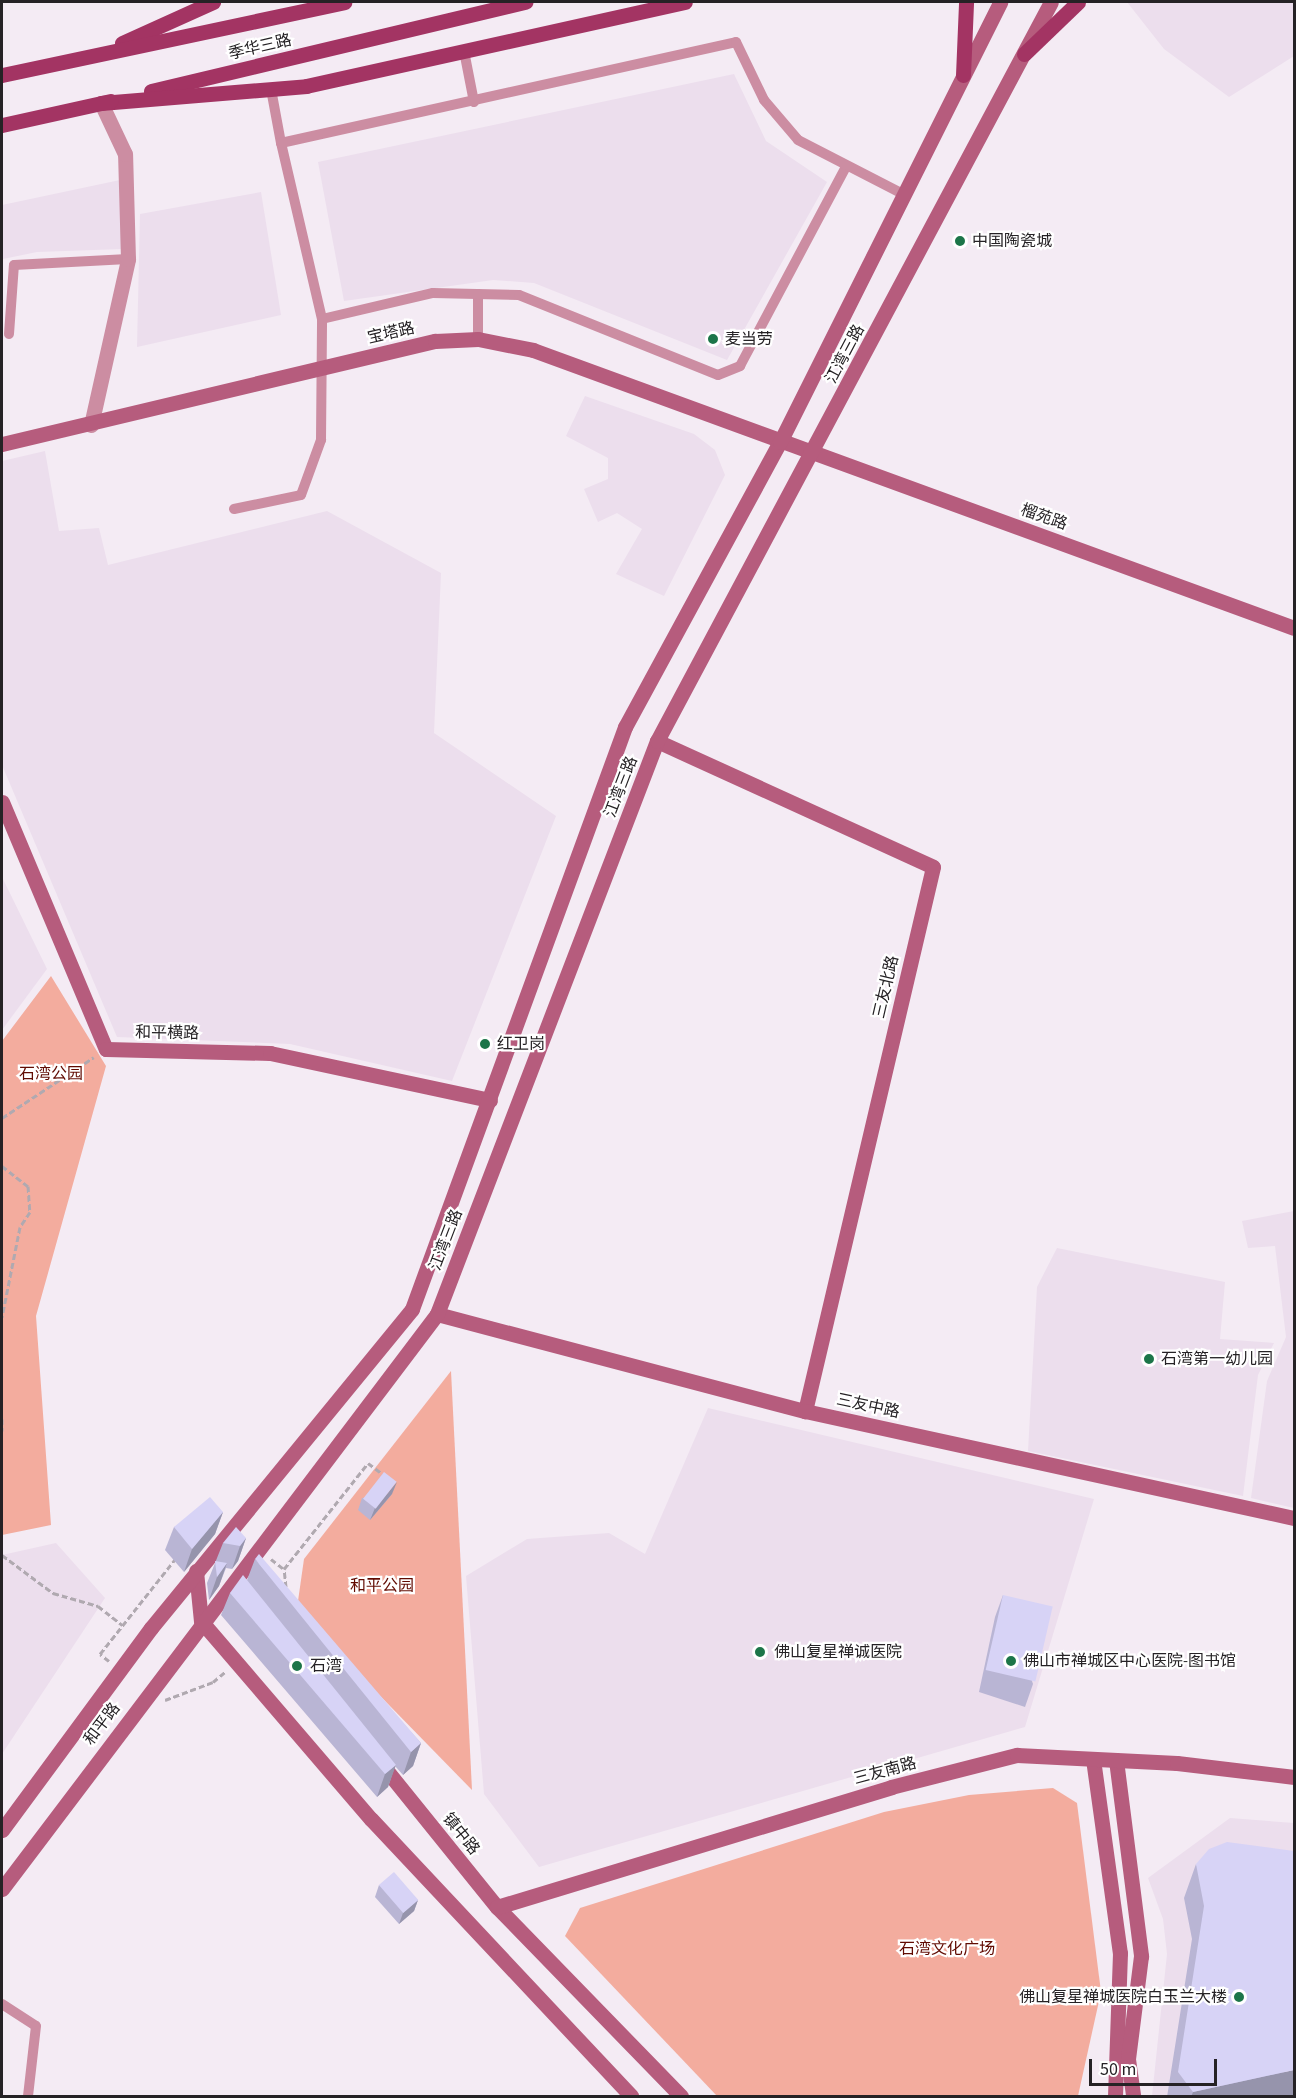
<!DOCTYPE html>
<html>
<head>
<meta charset="utf-8">
<style>
  body { margin:0 }
  #map { position:relative; width:1296px; height:2098px; overflow:hidden; background:#f4ebf4; font-family:"Source Sans 3","Noto Sans SC",sans-serif }
  div>[style] { position:absolute }
  .built>* { inset:0; background:#ecdeed }
  .green>* { inset:0; background:#f3ac9e }
  .path>* { height:3px; margin-top:-1.5px; transform-origin:0; background:repeating-linear-gradient(90deg,#b0a9b0 0 6px,transparent 0 9px) }
  .lane>* { height:10px; margin:-5px; padding:0 5px; transform-origin:5px; border-radius:5px; background:#cc8da2 }
  .street>* { height:15px; margin:-7.5px; padding:0 7.5px; transform-origin:7.5px; border-radius:7.5px; background:#cc8da2 }
  .secondary>* { height:15px; margin:-7.5px; padding:0 7.5px; transform-origin:7.5px; border-radius:7.5px; background:#b65c7d }
  .primary>* { height:15px; margin:-7.5px; padding:0 7.5px; transform-origin:7.5px; border-radius:7.5px; background:#a33463 }
  .wall>* { inset:0; background:#b9b5d4 }
  .shaded-wall>* { inset:0; background:#9694ac }
  .building>* { inset:0; background:#d7d3f6; transform-origin:0 0 }
  .dots>* { width:16px; height:16px; translate:-50% -50%; box-sizing:border-box; border:3px solid #fff; border-radius:50% }
  span { translate:-50% -50%; white-space:nowrap; text-align:center; line-height:1.15; -webkit-text-stroke:4.5px #fff; paint-order:stroke }
  .street-label { font-size:16px; color:#252225 }
  .poi-label { font-size:16px; color:#252225 }
  .left { translate:0 -50%; text-align:left }
  .right { translate:-100% -50%; text-align:right }
  .park-label { font-size:16px; color:#610b02 }
  .frame { position:absolute; inset:0; border:3px solid #252225; pointer-events:none }
  .scale { position:absolute; left:1089px; top:2059px; width:128px; height:27px; box-sizing:border-box; border:3px solid #252225; border-top:0; padding-left:8px; font-size:18px; line-height:21px; white-space:nowrap; color:#252225; -webkit-text-stroke:4px #fff; paint-order:stroke }
</style>
</head>
<body>
<div id="map">
  <div class="built">
    <i style="clip-path:polygon(1127px 2px,1294px 2px,1294px 56px,1229px 97px,1164px 49px)"></i>
    <i style="clip-path:polygon(734px 74px,766px 141px,827px 182px,727px 360px,534px 283px,493px 280px,344px 301px,318px 162px)"></i>
    <i style="clip-path:polygon(120px 180px,122px 249px,37px 252px,3px 259px,2px 272px,2px 205px)"></i>
    <i style="clip-path:polygon(261px 192px,281px 315px,137px 347px,140px 214px)"></i>
    <i style="clip-path:polygon(585px 396px,694px 434px,715px 450px,725px 475px,664px 596px,616px 574px,642px 529px,617px 513px,598px 522px,584px 489px,608px 479px,608px 458px,566px 436px)"></i>
    <i style="clip-path:polygon(45px 451px,59px 531px,99px 528px,108px 565px,327px 511px,441px 573px,434px 733px,556px 816px,452px 1081px,290px 1044px,117px 1037px,2px 765px,2px 461px)"></i>
    <i style="clip-path:polygon(2px 877px,47px 969px,2px 1030px)"></i>
    <i style="clip-path:polygon(1294px 1211px,1294px 1508px,1251px 1498px,1267px 1381px,1286px 1337px,1275px 1246px,1248px 1248px,1242px 1221px)"></i>
    <i style="clip-path:polygon(1057px 1248px,1225px 1282px,1220px 1339px,1274px 1343px,1258px 1375px,1243px 1496px,1028px 1451px,1037px 1287px)"></i>
    <i style="clip-path:polygon(708px 1408px,1094px 1499px,1025px 1727px,539px 1867px,484px 1794px,466px 1576px,527px 1539px,609px 1533px,645px 1554px)"></i>
    <i style="clip-path:polygon(56px 1543px,105px 1598px,2px 1754px,2px 1555px)"></i>
    <i style="clip-path:polygon(1230px 1818px,1294px 1823px,1294px 2096px,1152px 2096px,1167px 1954px,1163px 1919px,1148px 1878px)"></i>
  </div>
  <div class="green">
    <i style="clip-path:polygon(51px 976px,106px 1066px,36px 1316px,51px 1525px,2px 1535px,2px 1041px)"></i>
    <i style="clip-path:polygon(451px 1371px,472px 1790px,305px 1619px,298px 1601px,304px 1559px)"></i>
    <i style="clip-path:polygon(1053px 1788px,1077px 1803px,1101px 1992px,1078px 2096px,717px 2096px,565px 1936px,580px 1908px,884px 1812px,969px 1795px)"></i>
  </div>
  <div class="path">
    <i style="left:2px;top:1118px;width:110px;rotate:-33.5deg"></i>
    <i style="left:2px;top:1166px;width:33px;rotate:38deg"></i>
    <i style="left:28px;top:1186px;width:26px;rotate:86deg"></i>
    <i style="left:30px;top:1212px;width:18px;rotate:124deg"></i>
    <i style="left:20px;top:1227px;width:92px;rotate:101.3deg"></i>
    <i style="left:2px;top:1419px;width:12px;rotate:90deg"></i>
    <i style="left:2px;top:1555px;width:64px;rotate:36.7deg"></i>
    <i style="left:53px;top:1593px;width:47px;rotate:16.1deg"></i>
    <i style="left:98px;top:1606px;width:31px;rotate:38deg"></i>
    <i style="left:271px;top:1559px;width:16px;rotate:38deg"></i>
    <i style="left:286px;top:1587px;width:18px;rotate:-96deg"></i>
    <i style="left:284px;top:1569px;width:135px;rotate:-51.6deg"></i>
    <i style="left:368px;top:1463px;width:20px;rotate:37deg"></i>
    <i style="left:109px;top:1661px;width:11px;rotate:-142deg"></i>
    <i style="left:100px;top:1654px;width:122px;rotate:-51.6deg"></i>
    <i style="left:165px;top:1700px;width:51px;rotate:-20.6deg"></i>
    <i style="left:213px;top:1682px;width:17px;rotate:-40deg"></i>
  </div>
  <div class="lane">
    <i style="left:464px;top:51px;width:52px;rotate:78.9deg"></i>
    <i style="left:271px;top:89px;width:55px;rotate:79.5deg"></i>
    <i style="left:478px;top:294px;width:45px;rotate:90deg"></i>
    <i style="left:322px;top:319px;width:114px;rotate:-13.2deg"></i>
    <i style="left:433px;top:293px;width:86px;rotate:1.3deg"></i>
    <i style="left:519px;top:295px;width:214px;rotate:21.9deg"></i>
    <i style="left:718px;top:375px;width:24px;rotate:-22deg"></i>
    <i style="left:740px;top:366px;width:225px;rotate:-62deg"></i>
    <i style="left:9px;top:334px;width:69px;rotate:-85.9deg"></i>
    <i style="left:14px;top:265px;width:114px;rotate:-3deg"></i>
    <i style="left:234px;top:509px;width:68px;rotate:-11.8deg"></i>
    <i style="left:301px;top:495px;width:59px;rotate:-70deg"></i>
    <i style="left:321px;top:440px;width:121px;rotate:-89.5deg"></i>
    <i style="left:322px;top:319px;width:181px;rotate:-103.1deg"></i>
    <i style="left:281px;top:143px;width:466px;rotate:-12.5deg"></i>
    <i style="left:736px;top:42px;width:64px;rotate:64.2deg"></i>
    <i style="left:764px;top:100px;width:52px;rotate:49.6deg"></i>
    <i style="left:798px;top:140px;width:118px;rotate:27.2deg"></i>
    <i style="left:2px;top:2004px;width:40px;rotate:32.9deg"></i>
    <i style="left:36px;top:2026px;width:70px;rotate:96.5deg"></i>
  </div>
  <div class="street">
    <i style="left:91px;top:425px;width:170px;rotate:-77.4deg"></i>
    <i style="left:128px;top:259px;width:105px;rotate:-91.6deg"></i>
    <i style="left:125px;top:154px;width:56px;rotate:-115.2deg"></i>
  </div>
  <div class="secondary">
    <i style="left:2px;top:444px;width:445px;rotate:-13.4deg"></i>
    <i style="left:435px;top:341px;width:43px;rotate:-2.7deg"></i>
    <i style="left:478px;top:339px;width:56px;rotate:11.3deg"></i>
    <i style="left:533px;top:350px;width:810px;rotate:20.07deg"></i>
    <i style="left:657px;top:741px;width:303px;rotate:24.5deg"></i>
    <i style="left:933px;top:867px;width:559px;rotate:103.24deg"></i>
    <i style="left:2px;top:802px;width:268px;rotate:67.2deg"></i>
    <i style="left:106px;top:1049px;width:164px;rotate:1.4deg"></i>
    <i style="left:270px;top:1053px;width:225px;rotate:12.1deg"></i>
    <i style="left:437px;top:1314px;width:381px;rotate:14.8deg"></i>
    <i style="left:805px;top:1411px;width:501px;rotate:12.34deg"></i>
    <i style="left:196px;top:1571px;width:50px;rotate:84.3deg"></i>
    <i style="left:201px;top:1621px;width:261px;rotate:49.4deg"></i>
    <i style="left:371px;top:1819px;width:380px;rotate:46.8deg"></i>
    <i style="left:1093px;top:1759px;width:196px;rotate:82.1deg"></i>
    <i style="left:1120px;top:1953px;width:143px;rotate:92deg"></i>
    <i style="left:1116px;top:1760px;width:198px;rotate:82.7deg"></i>
    <i style="left:1141px;top:1956px;width:104px;rotate:97.2deg"></i>
    <i style="left:1128px;top:2059px;width:37px;rotate:82deg"></i>
    <i style="left:379px;top:1761px;width:188px;rotate:51.1deg"></i>
    <i style="left:497px;top:1907px;width:264px;rotate:45.8deg"></i>
    <i style="left:2px;top:1830px;width:251px;rotate:-53.6deg"></i>
    <i style="left:151px;top:1628px;width:412px;rotate:-50.7deg"></i>
    <i style="left:412px;top:1309px;width:620px;rotate:-69.9deg"></i>
    <i style="left:625px;top:727px;width:324px;rotate:-61.5deg"></i>
    <i style="left:780px;top:442px;width:492px;rotate:-63.4deg"></i>
    <i style="left:2px;top:1889px;width:721px;rotate:-52.89deg"></i>
    <i style="left:437px;top:1314px;width:614px;rotate:-69deg"></i>
    <i style="left:657px;top:741px;width:837px;rotate:-61.94deg"></i>
    <i style="left:497px;top:1907px;width:412px;rotate:-16.9deg"></i>
    <i style="left:891px;top:1787px;width:130px;rotate:-14.3deg"></i>
    <i style="left:1017px;top:1755px;width:160px;rotate:2.9deg"></i>
    <i style="left:1177px;top:1763px;width:118px;rotate:6.8deg"></i>
  </div>
  <div class="primary">
    <i style="left:122px;top:43px;width:100px;rotate:-24.3deg"></i>
    <i style="left:1024px;top:54px;width:75px;rotate:-43.9deg"></i>
    <i style="left:2px;top:75px;width:350px;rotate:-12deg"></i>
    <i style="left:963px;top:75px;width:73px;rotate:-87.6deg"></i>
    <i style="left:151px;top:91px;width:385px;rotate:-13.4deg"></i>
    <i style="left:101px;top:103px;width:206px;rotate:-4.7deg"></i>
    <i style="left:306px;top:86px;width:388px;rotate:-12.5deg"></i>
    <i style="left:2px;top:125px;width:111px;rotate:-12.5deg"></i>
  </div>
  <div class="wall">
    <i style="clip-path:polygon(392px 1494px,370px 1520px,358px 1510px,362px 1498px)"></i>
    <i style="clip-path:polygon(223px 1512px,215px 1534px,184px 1572px,165px 1550px,174px 1527px)"></i>
    <i style="clip-path:polygon(246px 1538px,238px 1561px,232px 1569px,226px 1568px,219px 1586px,209px 1600px,207px 1583px,223px 1543px)"></i>
    <i style="clip-path:polygon(255px 1559px,421px 1743px,413px 1766px,403px 1775px,395px 1766px,388px 1787px,377px 1797px,221px 1615px,230px 1593px,247px 1580px)"></i>
    <i style="clip-path:polygon(1003px 1595px,1033px 1684px,1025px 1707px,979px 1692px,995px 1617px)"></i>
    <i style="clip-path:polygon(1196px 1864px,1294px 2097px,1167px 2097px,1192px 1939px,1184px 1898px)"></i>
    <i style="clip-path:polygon(379px 1885px,418px 1900px,414px 1911px,399px 1924px,375px 1897px)"></i>
  </div>
  <div class="shaded-wall">
    <i style="clip-path:polygon(397px 1482px,392px 1494px,370px 1520px,375px 1508px)"></i>
    <i style="clip-path:polygon(223px 1512px,215px 1534px,184px 1572px,192px 1549px)"></i>
    <i style="clip-path:polygon(246px 1538px,238px 1561px,232px 1569px,240px 1546px)"></i>
    <i style="clip-path:polygon(227px 1563px,219px 1586px,209px 1600px,217px 1577px)"></i>
    <i style="clip-path:polygon(421px 1743px,413px 1766px,403px 1775px,411px 1752px)"></i>
    <i style="clip-path:polygon(396px 1765px,388px 1787px,377px 1797px,385px 1774px)"></i>
    <i style="clip-path:polygon(418px 1900px,414px 1911px,399px 1924px,403px 1913px)"></i>
    <i style="clip-path:polygon(1294px 2070px,1294px 2097px,1191px 2097px,1193px 2092px)"></i>
  </div>
  <div class="building">
    <i style="left:384px;top:1472px;width:16px;height:34px;rotate:38deg"></i>
    <i style="clip-path:polygon(210px 1497px,223px 1512px,192px 1549px,174px 1527px)"></i>
    <i style="clip-path:polygon(236px 1527px,246px 1538px,240px 1546px,223px 1543px)"></i>
    <i style="clip-path:polygon(259px 1554px,421px 1743px,411px 1752px,255px 1559px)"></i>
    <i style="clip-path:polygon(215px 1561px,227px 1563px,217px 1577px)"></i>
    <i style="clip-path:polygon(243px 1575px,396px 1765px,385px 1774px,230px 1593px)"></i>
    <i style="left:1003px;top:1595px;width:51px;height:77px;rotate:13deg"></i>
    <i style="clip-path:polygon(1227px 1842px,1294px 1851px,1294px 2070px,1193px 2092px,1178px 2072px,1204px 1906px,1196px 1864px,1209px 1849px)"></i>
    <i style="left:394px;top:1872px;width:37px;height:20px;rotate:49deg"></i>
  </div>
  <div class="dots">
    <i style="left:960px;top:241px;background:#1c7549"></i>
    <i style="left:713px;top:339px;background:#1c7549"></i>
    <i style="left:485px;top:1044px;background:#1c7549"></i>
    <i style="left:1149px;top:1359px;background:#1c7549"></i>
    <i style="left:760px;top:1652px;background:#1c7549"></i>
    <i style="left:1011px;top:1661px;background:#1c7549"></i>
    <i style="left:297px;top:1666px;background:#1c7549"></i>
    <i style="left:1239px;top:1997px;background:#1c7549"></i>
  </div>
  <div class="street-label">
    <span style="left:260px;top:47px;rotate:-13deg">季华三路</span>
    <span style="left:391px;top:333px;rotate:-13deg">宝塔路</span>
    <span style="left:845px;top:354px;rotate:-62deg">江湾三路</span>
    <span style="left:1044px;top:517px;rotate:19deg">榴苑路</span>
    <span style="left:621px;top:787px;rotate:-69deg">江湾三路</span>
    <span style="left:886px;top:987px;rotate:-77deg">三友北路</span>
    <span style="left:167px;top:1033px;rotate:1deg">和平横路</span>
    <span style="left:446px;top:1240px;rotate:-69deg">江湾三路</span>
    <span style="left:868px;top:1406px;rotate:12deg">三友中路</span>
    <span style="left:102px;top:1724px;rotate:-53deg">和平路</span>
    <span style="left:885px;top:1771px;rotate:-15deg">三友南路</span>
    <span style="left:461px;top:1834px;rotate:51deg">镇中路</span>
  </div>
  <div class="poi-label">
    <span class="left" style="left:972px;top:241px">中国陶瓷城</span>
    <span class="left" style="left:725px;top:339px">麦当劳</span>
    <span class="left" style="left:497px;top:1044px">红卫岗</span>
    <span class="left" style="left:1161px;top:1359px">石湾第一幼儿园</span>
    <span class="left" style="left:774px;top:1652px">佛山复星禅诚医院</span>
    <span class="left" style="left:1023px;top:1661px">佛山市禅城区中心医院-图书馆</span>
    <span class="left" style="left:310px;top:1666px">石湾</span>
    <span class="right" style="left:1227px;top:1997px">佛山复星禅城医院白玉兰大楼</span>
  </div>
  <div class="park-label">
    <span style="left:51px;top:1074px">石湾公园</span>
    <span style="left:382px;top:1586px">和平公园</span>
    <span style="left:947px;top:1949px">石湾文化广场</span>
  </div>
  <div class="frame"></div>
  <div class="scale">50 m</div>
</div>
</body>
</html>
